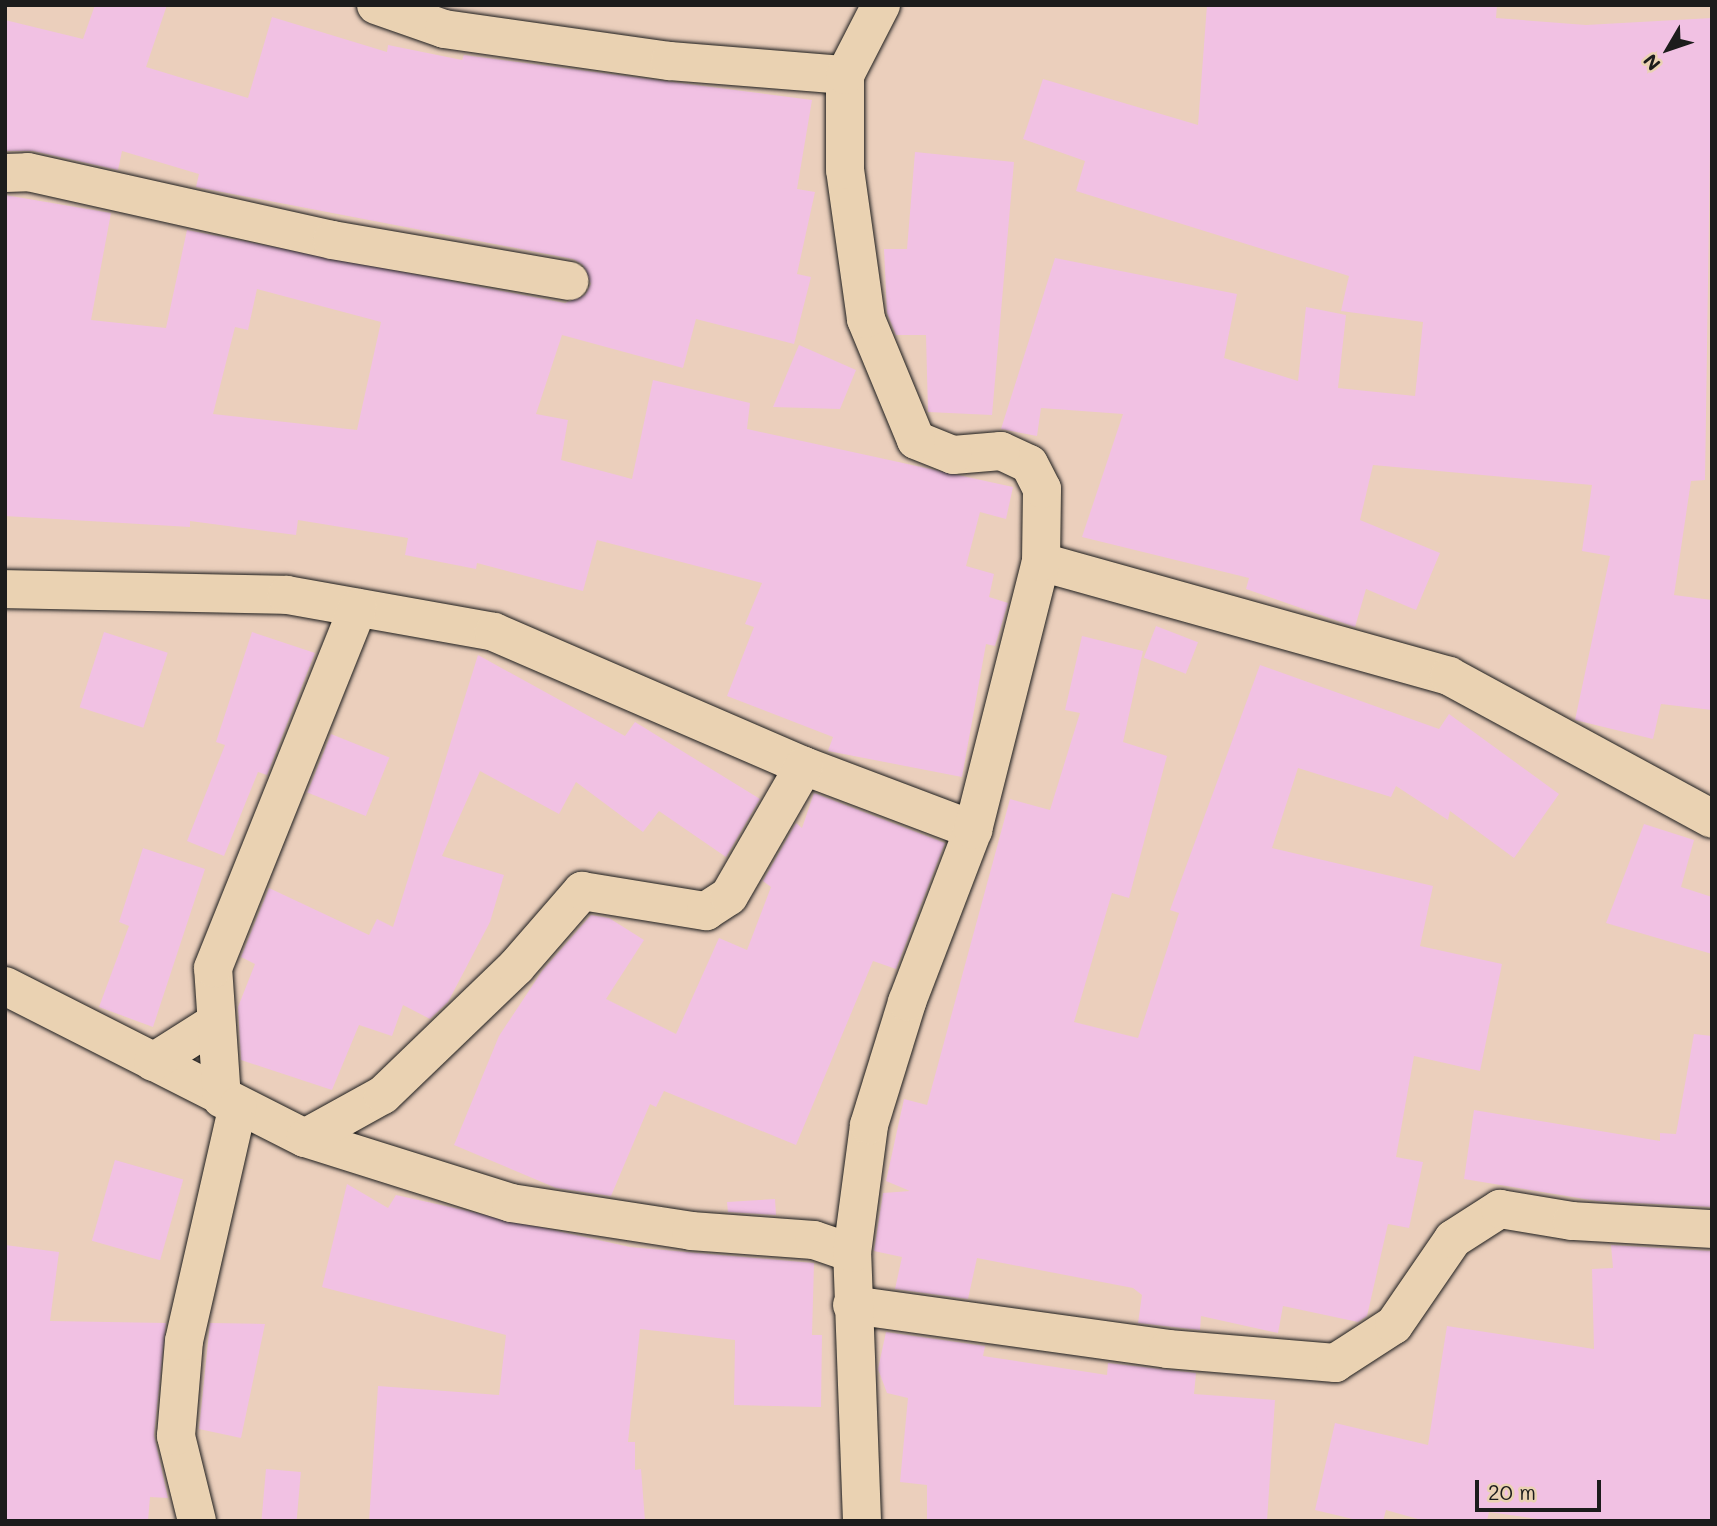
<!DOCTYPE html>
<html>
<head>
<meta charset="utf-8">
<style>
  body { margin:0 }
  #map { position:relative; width:1717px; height:1526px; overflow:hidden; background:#ebcfbc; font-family:Mali,sans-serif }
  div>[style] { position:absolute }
  .building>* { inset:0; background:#f1c1e3; transform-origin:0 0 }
  .roads { filter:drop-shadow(0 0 2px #1c1c1c) drop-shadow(0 0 2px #1c1c1c) }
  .street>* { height:38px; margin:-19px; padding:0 19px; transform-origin:19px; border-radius:19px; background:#ead2b2 }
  span { translate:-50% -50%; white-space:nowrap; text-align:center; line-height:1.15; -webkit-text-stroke:5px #ead2b2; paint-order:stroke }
  .frame { position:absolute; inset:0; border:7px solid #1c1c1c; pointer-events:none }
  .north { position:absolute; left:1633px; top:14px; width:70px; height:70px; -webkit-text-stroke:5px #ead2b2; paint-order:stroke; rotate:231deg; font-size:19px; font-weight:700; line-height:28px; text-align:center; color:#1c1c1c }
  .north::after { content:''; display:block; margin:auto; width:24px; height:32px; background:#1c1c1c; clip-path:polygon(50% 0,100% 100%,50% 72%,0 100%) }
  .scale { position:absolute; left:1475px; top:1480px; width:126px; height:32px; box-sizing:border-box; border:4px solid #1c1c1c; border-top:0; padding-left:9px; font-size:21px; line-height:24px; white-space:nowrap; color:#1c1c1c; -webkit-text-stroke:5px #ead2b2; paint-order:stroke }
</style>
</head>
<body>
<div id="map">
  <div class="building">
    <i style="clip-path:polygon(evenodd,95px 5px,167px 5px,146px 67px,248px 98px,272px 17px,387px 52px,388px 45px,462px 60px,464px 55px,812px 100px,797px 189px,815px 192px,797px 274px,811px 277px,794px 344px,696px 319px,683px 368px,562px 335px,536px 414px,568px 420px,561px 460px,632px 479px,653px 380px,750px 403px,747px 429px,1013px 487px,1006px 519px,980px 512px,966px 566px,994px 574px,989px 597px,1008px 603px,995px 646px,986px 644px,962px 777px,828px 751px,833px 737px,727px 696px,754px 627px,745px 624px,762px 583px,597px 540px,583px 591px,477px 563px,476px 569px,405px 555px,408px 538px,298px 520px,296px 535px,190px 521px,190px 527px,5px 516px,5px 195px,111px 213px,91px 320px,166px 328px,187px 230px,565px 303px,585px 295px,591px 284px,583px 265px,573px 259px,196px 187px,199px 174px,122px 151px,118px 170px,33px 151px,5px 151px,5px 20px,83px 39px,95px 5px,257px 289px,381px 322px,357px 430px,213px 414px,235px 327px,248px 330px,257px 289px)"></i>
    <i style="clip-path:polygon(1207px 5px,1497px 5px,1496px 18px,1586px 25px,1712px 18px,1705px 480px,1691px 481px,1674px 595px,1712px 600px,1712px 710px,1661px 704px,1653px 739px,1575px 720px,1610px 556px,1582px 551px,1592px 485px,1373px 465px,1360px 520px,1440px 553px,1416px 610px,1366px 589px,1355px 627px,1246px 589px,1249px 578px,1082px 537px,1123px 414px,1041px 408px,1037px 436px,1001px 429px,1055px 258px,1237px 294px,1224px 358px,1298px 381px,1306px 307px,1346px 315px,1338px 388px,1415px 396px,1423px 322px,1341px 311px,1349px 276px,1076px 191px,1085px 161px,1023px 139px,1043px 79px,1198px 125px)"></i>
    <i style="clip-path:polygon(915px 152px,1014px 162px,992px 415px,928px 412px,926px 335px,896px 335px,887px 313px,884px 249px,907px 249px)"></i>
    <i style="clip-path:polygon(799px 345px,856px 370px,840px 409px,773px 407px)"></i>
    <i style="left:1156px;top:626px;width:45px;height:34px;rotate:21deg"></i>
    <i style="left:104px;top:632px;width:67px;height:79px;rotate:18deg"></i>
    <i style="clip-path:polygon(252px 632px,315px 653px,267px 775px,258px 772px,224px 856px,187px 841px,225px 745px,216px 742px)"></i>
    <i style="clip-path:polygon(1082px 636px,1143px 651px,1123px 742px,1167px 756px,1129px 898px,1112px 893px,1074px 1022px,1138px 1038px,1179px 913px,1170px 910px,1260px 665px,1439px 729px,1449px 714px,1559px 794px,1514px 858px,1450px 811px,1448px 820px,1396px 786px,1391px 797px,1298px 768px,1272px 848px,1433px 886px,1420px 946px,1502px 964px,1480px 1071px,1414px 1056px,1396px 1157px,1423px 1162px,1409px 1228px,1388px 1224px,1367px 1316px,1358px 1322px,1283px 1306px,1278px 1333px,1201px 1316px,1200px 1330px,1138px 1323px,1142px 1295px,1133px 1288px,977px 1258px,968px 1299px,895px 1289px,902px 1257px,874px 1251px,883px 1193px,910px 1191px,886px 1181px,904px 1099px,927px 1105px,1010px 799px,1050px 810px,1080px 713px,1065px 710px)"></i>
    <i style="clip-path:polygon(478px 655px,625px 736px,635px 722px,760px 799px,726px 857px,659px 811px,643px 832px,576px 782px,559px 814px,480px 771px,442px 856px,504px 875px,490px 922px,448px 1002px,430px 1019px,403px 1005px,392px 1036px,359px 1025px,332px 1090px,241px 1060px,238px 1007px,255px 964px,241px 957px,269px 888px,369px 935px,377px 919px,393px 927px)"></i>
    <i style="left:331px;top:734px;width:63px;height:63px;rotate:22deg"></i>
    <i style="clip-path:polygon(814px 793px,945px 843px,896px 969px,873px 961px,796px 1145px,664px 1091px,656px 1107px,650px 1104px,611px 1196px,556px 1188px,454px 1145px,499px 1036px,542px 971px,591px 915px,609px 918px,644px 940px,606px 999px,676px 1034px,719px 938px,747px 950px,771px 887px,763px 881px,796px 823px,802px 828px)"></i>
    <i style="clip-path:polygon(1644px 824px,1694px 840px,1681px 887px,1712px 897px,1712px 954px,1606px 923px)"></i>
    <i style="clip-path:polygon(143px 848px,205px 869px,153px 1027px,99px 1007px,129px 926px,119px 922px)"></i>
    <i style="clip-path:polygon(1694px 1034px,1712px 1036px,1712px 1207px,1597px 1201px,1464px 1179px,1474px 1110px,1660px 1141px,1660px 1133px,1676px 1134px)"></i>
    <i style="left:115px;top:1160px;width:71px;height:84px;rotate:16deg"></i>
    <i style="clip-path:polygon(347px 1184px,388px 1208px,396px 1195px,630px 1247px,814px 1263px,812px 1335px,822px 1335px,821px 1407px,734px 1405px,735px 1340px,640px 1329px,628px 1442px,635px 1442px,635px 1470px,641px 1469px,645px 1521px,369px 1521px,378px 1386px,499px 1395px,506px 1335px,322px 1287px)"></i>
    <i style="clip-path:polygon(775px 1199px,776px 1215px,728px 1212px,727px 1202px)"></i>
    <i style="clip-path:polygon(5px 1245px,59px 1252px,50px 1321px,166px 1323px,154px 1435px,168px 1498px,150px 1497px,148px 1521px,5px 1521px)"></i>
    <i style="clip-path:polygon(1611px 1245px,1712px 1251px,1712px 1521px,1551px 1521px,1489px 1512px,1487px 1521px,1425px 1521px,1386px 1510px,1383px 1521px,1361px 1521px,1315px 1510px,1335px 1423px,1428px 1445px,1447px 1326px,1594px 1349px,1592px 1269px,1613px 1268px)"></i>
    <i style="clip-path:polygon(210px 1323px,265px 1324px,241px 1438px,199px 1429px)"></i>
    <i style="clip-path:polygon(886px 1332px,985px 1346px,983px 1356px,1107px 1375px,1108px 1363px,1196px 1373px,1194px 1394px,1275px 1400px,1267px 1521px,927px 1521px,927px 1485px,900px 1482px,908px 1398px,887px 1393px,878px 1369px)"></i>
    <i style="left:266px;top:1469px;width:35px;height:52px;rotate:5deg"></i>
  </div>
  <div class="roads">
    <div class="street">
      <i style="left:376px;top:5px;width:72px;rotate:19.4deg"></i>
      <i style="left:444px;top:29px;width:228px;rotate:8.1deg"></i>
      <i style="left:670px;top:61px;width:176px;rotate:4.6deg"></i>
      <i style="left:5px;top:173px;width:23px;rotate:-2deg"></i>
      <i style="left:28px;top:172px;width:312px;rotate:12.6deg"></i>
      <i style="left:332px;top:240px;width:241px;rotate:9.8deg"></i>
      <i style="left:1041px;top:562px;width:424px;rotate:15.6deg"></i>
      <i style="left:1449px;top:676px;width:299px;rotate:28.5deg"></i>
      <i style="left:5px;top:589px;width:282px;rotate:1.2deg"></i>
      <i style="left:287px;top:595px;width:210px;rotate:10.1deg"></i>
      <i style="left:494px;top:632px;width:338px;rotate:23.4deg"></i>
      <i style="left:804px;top:766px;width:181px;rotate:20.7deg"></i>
      <i style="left:5px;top:986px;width:336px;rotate:26.9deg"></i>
      <i style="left:305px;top:1138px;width:216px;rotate:17.5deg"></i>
      <i style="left:511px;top:1203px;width:182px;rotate:8.8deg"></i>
      <i style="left:691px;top:1231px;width:123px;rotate:4.2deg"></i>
      <i style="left:814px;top:1240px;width:40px;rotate:18.9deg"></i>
      <i style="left:153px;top:1062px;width:71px;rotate:-32.3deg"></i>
      <i style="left:222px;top:1099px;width:131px;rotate:-93.9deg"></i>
      <i style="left:213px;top:968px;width:388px;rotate:-68.1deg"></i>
      <i style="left:305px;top:1138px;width:89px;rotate:-28.9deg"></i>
      <i style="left:383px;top:1095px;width:185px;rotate:-43.9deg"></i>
      <i style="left:516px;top:967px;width:101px;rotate:-49deg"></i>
      <i style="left:582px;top:891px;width:126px;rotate:9.2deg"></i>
      <i style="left:706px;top:911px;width:27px;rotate:-33deg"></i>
      <i style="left:729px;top:896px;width:150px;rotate:-60deg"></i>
      <i style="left:852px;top:1305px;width:319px;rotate:7.9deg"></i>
      <i style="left:1168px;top:1349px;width:168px;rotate:4.8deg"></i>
      <i style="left:1335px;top:1363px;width:70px;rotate:-32.8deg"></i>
      <i style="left:1394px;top:1325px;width:104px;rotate:-55.5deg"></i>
      <i style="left:1453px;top:1239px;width:56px;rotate:-32.6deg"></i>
      <i style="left:1500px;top:1209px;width:73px;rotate:9.5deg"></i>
      <i style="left:1572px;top:1221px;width:140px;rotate:3.3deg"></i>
      <i style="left:197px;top:1521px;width:88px;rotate:-103.9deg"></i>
      <i style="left:176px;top:1436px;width:95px;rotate:-85.2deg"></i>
      <i style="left:184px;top:1341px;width:241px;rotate:-77.1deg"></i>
      <i style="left:862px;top:1521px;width:268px;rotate:-92.1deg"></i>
      <i style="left:852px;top:1253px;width:129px;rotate:-82.4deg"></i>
      <i style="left:869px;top:1125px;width:129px;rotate:-72.8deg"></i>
      <i style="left:907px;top:1002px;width:184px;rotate:-69deg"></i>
      <i style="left:973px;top:830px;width:276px;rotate:-75.8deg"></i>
      <i style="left:1041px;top:562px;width:73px;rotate:-89.2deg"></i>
      <i style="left:1042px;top:489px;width:28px;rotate:-117deg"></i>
      <i style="left:1029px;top:464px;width:31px;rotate:-155deg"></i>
      <i style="left:1001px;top:451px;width:48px;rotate:175.2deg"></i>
      <i style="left:953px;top:455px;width:40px;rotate:-158deg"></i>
      <i style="left:916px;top:440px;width:131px;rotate:-112.5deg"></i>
      <i style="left:866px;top:319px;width:150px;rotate:-98deg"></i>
      <i style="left:845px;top:170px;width:95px;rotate:-90deg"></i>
      <i style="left:845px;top:75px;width:79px;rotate:-62.8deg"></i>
    </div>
  </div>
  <div class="frame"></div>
  <div class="north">N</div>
  <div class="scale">20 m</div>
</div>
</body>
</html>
